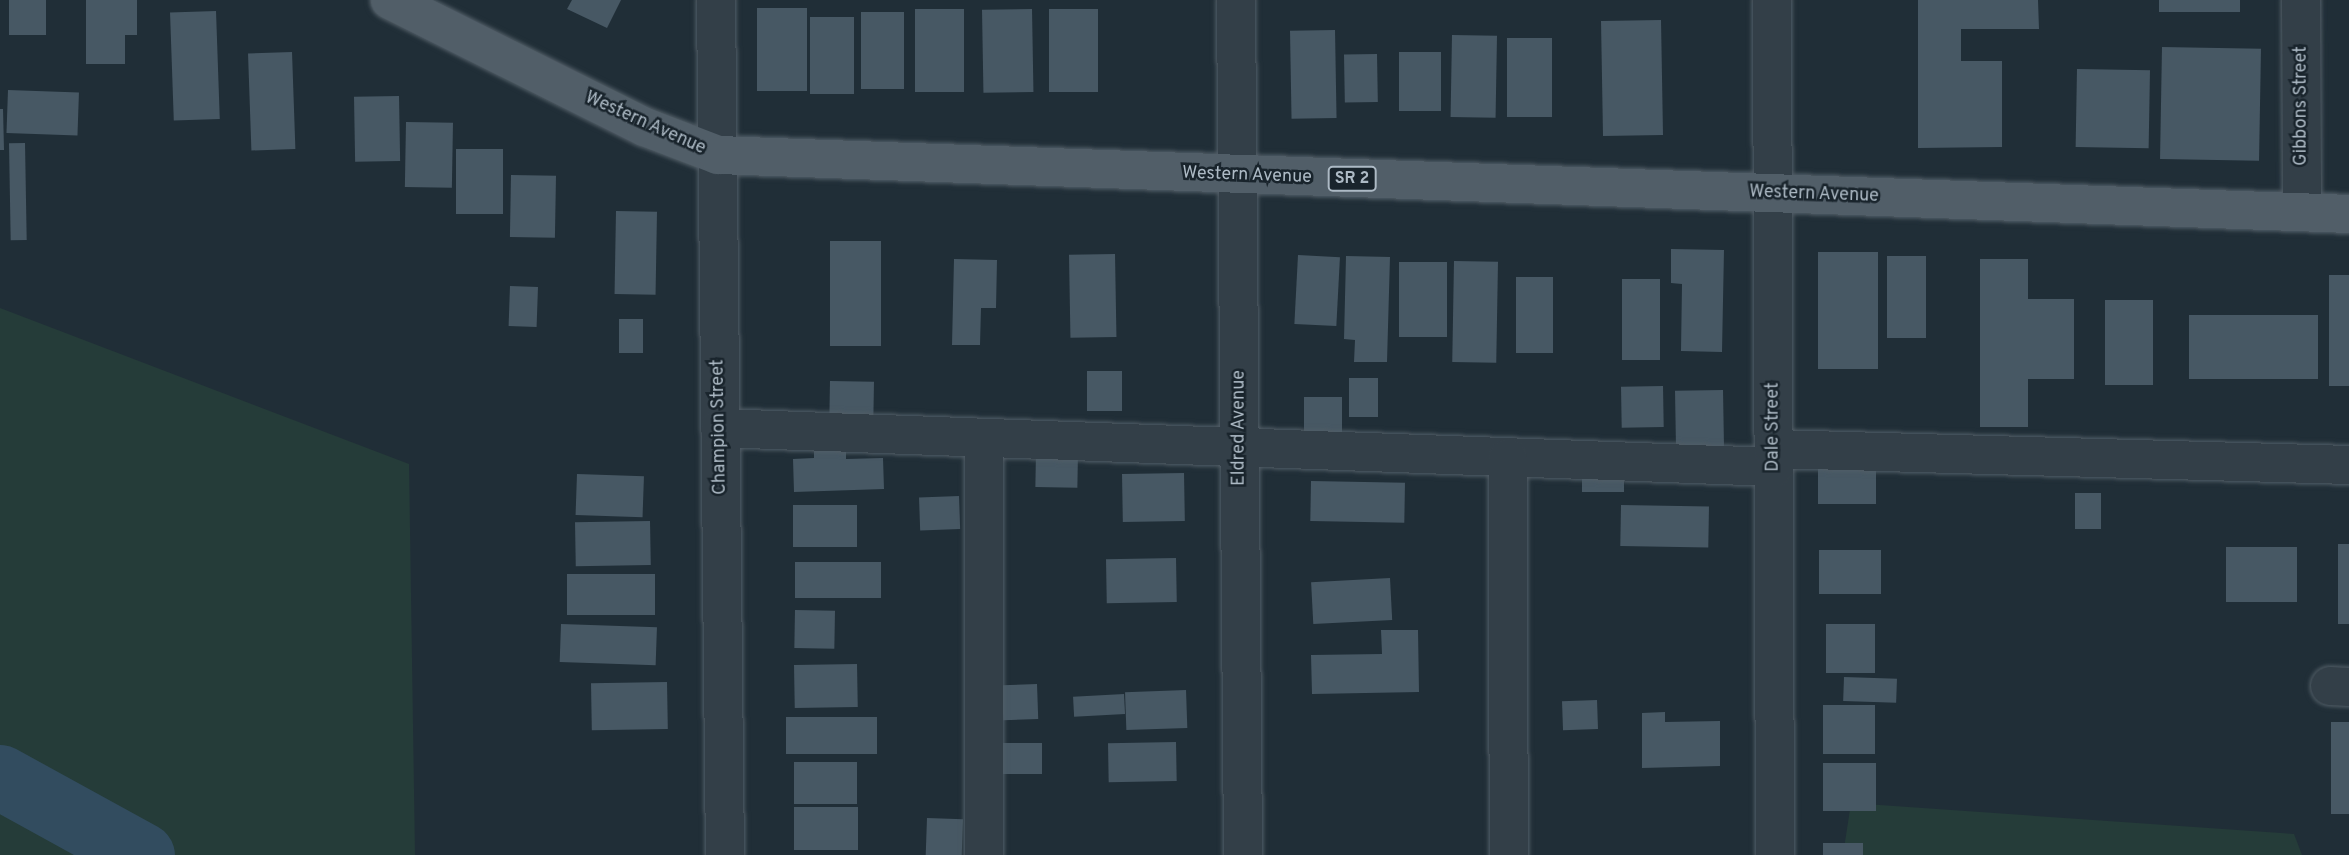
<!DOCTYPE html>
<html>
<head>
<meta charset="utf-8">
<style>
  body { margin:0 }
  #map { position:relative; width:2349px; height:855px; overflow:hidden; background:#202e37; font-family:Overpass,sans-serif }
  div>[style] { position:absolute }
  .green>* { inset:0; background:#253c39 }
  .river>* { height:65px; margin:-32.5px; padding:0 32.5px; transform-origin:32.5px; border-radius:32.5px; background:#324c5f }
  .building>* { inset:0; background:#475864; transform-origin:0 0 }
  .roads { filter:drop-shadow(0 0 2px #515d66) drop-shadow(0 0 2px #515d66) }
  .minor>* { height:38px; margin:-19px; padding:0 19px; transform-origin:19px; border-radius:19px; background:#333f48 }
  .major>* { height:38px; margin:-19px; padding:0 19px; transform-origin:19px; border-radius:19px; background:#515e68 }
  span { translate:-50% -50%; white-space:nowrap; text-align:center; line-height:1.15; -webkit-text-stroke:5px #19242c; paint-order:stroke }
  .shield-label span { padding:2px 5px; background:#19242c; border:2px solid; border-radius:5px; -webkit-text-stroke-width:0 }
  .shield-label { font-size:16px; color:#adbac5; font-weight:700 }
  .street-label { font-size:18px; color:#adbac5 }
</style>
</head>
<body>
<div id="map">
  <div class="green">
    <i style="clip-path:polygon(0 308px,409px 464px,415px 855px,0 855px)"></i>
    <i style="clip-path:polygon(1851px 803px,2294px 834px,2302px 855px,1843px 855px)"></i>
  </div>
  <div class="river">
    <i style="left:0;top:777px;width:162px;rotate:28.8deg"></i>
  </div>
  <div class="building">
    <i style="left:9px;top:0;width:37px;height:35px"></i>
    <i style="clip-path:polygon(86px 0,137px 0,137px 35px,125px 35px,125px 64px,86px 64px)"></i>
    <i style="clip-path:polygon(572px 0,621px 0,607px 28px,567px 9px)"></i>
    <i style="clip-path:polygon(1918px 0,2038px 0,2039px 29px,1961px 29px,1961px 61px,2002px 61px,2002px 147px,1918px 148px)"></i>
    <i style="left:2159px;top:0;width:81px;height:12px"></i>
    <i style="left:757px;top:8px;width:50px;height:83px"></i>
    <i style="left:915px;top:9px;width:49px;height:83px"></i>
    <i style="left:1032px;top:9px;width:83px;height:50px;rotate:89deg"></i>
    <i style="left:1049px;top:9px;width:49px;height:83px"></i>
    <i style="left:216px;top:11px;width:108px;height:46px;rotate:88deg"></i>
    <i style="left:861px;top:12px;width:43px;height:77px"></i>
    <i style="left:854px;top:17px;width:77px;height:44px;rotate:90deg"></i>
    <i style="left:1661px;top:20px;width:115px;height:60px;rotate:89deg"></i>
    <i style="left:1335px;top:30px;width:88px;height:45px;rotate:89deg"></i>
    <i style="left:1452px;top:35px;width:45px;height:82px;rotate:1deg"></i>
    <i style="left:1507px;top:38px;width:45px;height:79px"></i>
    <i style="left:2162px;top:47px;width:99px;height:112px;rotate:1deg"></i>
    <i style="left:292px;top:52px;width:97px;height:44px;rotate:88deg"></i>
    <i style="left:1399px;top:52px;width:42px;height:59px"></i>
    <i style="left:1377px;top:54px;width:48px;height:33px;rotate:89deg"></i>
    <i style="left:2077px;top:69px;width:73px;height:78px;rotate:1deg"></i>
    <i style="left:8px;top:90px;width:71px;height:43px;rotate:2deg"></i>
    <i style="left:399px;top:96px;width:65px;height:45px;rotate:89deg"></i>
    <i style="clip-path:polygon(0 109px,3px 109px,4px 150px,0 150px)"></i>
    <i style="left:406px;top:122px;width:47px;height:65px;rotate:1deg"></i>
    <i style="left:25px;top:143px;width:97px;height:16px;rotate:89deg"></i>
    <i style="left:456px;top:149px;width:47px;height:65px"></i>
    <i style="left:511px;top:175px;width:45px;height:62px;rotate:1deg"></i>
    <i style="left:616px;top:211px;width:41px;height:83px;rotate:1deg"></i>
    <i style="left:830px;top:241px;width:51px;height:105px"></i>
    <i style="clip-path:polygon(1671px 249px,1724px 250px,1722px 352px,1681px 351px,1682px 284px,1671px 283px)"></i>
    <i style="left:1818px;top:252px;width:60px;height:117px"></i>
    <i style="left:1115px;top:254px;width:83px;height:46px;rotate:89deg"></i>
    <i style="left:1298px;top:255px;width:42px;height:69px;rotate:3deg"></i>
    <i style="clip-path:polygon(1346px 256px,1390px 257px,1387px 362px,1354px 362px,1355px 340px,1344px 339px)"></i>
    <i style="left:1887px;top:256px;width:39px;height:82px"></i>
    <i style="clip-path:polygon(954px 259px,997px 260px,996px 308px,981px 308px,980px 345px,952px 345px)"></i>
    <i style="clip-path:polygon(1980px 259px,2028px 259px,2028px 299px,2074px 299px,2074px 379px,2028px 379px,2028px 427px,1980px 427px)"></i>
    <i style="left:1454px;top:261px;width:44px;height:101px;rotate:1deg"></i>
    <i style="left:1399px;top:262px;width:48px;height:75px"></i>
    <i style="left:2329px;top:275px;width:20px;height:111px"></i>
    <i style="left:1516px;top:277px;width:37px;height:76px"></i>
    <i style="left:1622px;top:279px;width:38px;height:81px"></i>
    <i style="left:510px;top:286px;width:28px;height:40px;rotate:2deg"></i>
    <i style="left:2105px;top:300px;width:48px;height:85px"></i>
    <i style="left:2189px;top:315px;width:129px;height:64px"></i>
    <i style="left:619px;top:319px;width:24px;height:34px"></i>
    <i style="left:1087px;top:371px;width:35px;height:40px"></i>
    <i style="left:1349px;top:378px;width:29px;height:39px"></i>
    <i style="left:830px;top:381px;width:44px;height:37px;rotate:1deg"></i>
    <i style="left:1663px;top:386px;width:41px;height:42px;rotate:89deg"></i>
    <i style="left:1723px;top:390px;width:60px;height:48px;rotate:89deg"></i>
    <i style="left:1304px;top:397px;width:38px;height:35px"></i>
    <i style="clip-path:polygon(846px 448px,846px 459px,883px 458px,884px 489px,794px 492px,793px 459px,814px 458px,814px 449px)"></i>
    <i style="left:1036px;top:451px;width:42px;height:36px;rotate:1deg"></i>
    <i style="left:1818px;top:467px;width:58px;height:37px"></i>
    <i style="left:1582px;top:469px;width:42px;height:23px"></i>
    <i style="left:1184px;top:473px;width:48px;height:62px;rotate:89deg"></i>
    <i style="left:577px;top:474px;width:67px;height:41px;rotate:2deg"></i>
    <i style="left:1311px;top:481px;width:94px;height:40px;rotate:1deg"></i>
    <i style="left:2075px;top:493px;width:26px;height:36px"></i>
    <i style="left:959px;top:496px;width:33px;height:40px;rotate:88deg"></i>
    <i style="left:857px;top:505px;width:42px;height:64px;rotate:90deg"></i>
    <i style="left:1621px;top:505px;width:88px;height:41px;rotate:1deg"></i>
    <i style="left:650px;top:521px;width:44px;height:75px;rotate:89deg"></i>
    <i style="left:2338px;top:544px;width:11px;height:80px"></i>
    <i style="left:2226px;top:547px;width:71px;height:55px"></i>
    <i style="left:1819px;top:550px;width:62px;height:44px"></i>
    <i style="left:1176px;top:558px;width:44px;height:70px;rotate:89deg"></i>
    <i style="left:881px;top:562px;width:36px;height:86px;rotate:90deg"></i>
    <i style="left:655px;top:574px;width:41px;height:88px;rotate:90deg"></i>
    <i style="left:1390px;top:578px;width:42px;height:79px;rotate:87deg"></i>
    <i style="left:795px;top:610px;width:40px;height:38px;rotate:1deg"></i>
    <i style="left:561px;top:624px;width:96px;height:38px;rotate:2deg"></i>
    <i style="left:1826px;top:624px;width:49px;height:49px"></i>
    <i style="clip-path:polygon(1381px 630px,1418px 630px,1419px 692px,1312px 694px,1311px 655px,1382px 654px)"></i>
    <i style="left:857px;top:664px;width:43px;height:63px;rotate:89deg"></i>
    <i style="left:1844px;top:677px;width:53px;height:24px;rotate:2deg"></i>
    <i style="left:667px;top:682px;width:47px;height:76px;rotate:89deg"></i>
    <i style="left:1037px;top:684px;width:35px;height:35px;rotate:88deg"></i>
    <i style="left:1186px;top:690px;width:38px;height:61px;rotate:88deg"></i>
    <i style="left:1124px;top:694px;width:20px;height:51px;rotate:87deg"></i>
    <i style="left:1597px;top:700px;width:29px;height:35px;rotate:88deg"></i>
    <i style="left:1823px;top:705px;width:52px;height:49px"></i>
    <i style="clip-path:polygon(1665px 712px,1665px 722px,1720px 721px,1720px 766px,1642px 768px,1642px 713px)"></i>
    <i style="left:877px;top:717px;width:37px;height:91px;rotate:90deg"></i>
    <i style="left:2331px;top:722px;width:18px;height:92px"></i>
    <i style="left:1176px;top:742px;width:39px;height:68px;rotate:89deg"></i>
    <i style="left:1002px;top:743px;width:40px;height:31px"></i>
    <i style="left:794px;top:762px;width:63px;height:42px"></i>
    <i style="left:1823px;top:763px;width:53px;height:48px"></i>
    <i style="left:858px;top:807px;width:43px;height:64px;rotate:90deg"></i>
    <i style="left:927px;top:818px;width:36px;height:37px;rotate:2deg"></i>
    <i style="left:1823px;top:843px;width:40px;height:12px"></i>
  </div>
  <div class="roads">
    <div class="minor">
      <i style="left:716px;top:0;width:855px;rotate:89.4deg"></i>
      <i style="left:1236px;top:0;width:855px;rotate:89.53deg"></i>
      <i style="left:1772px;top:0;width:855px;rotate:89.8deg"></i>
      <i style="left:2301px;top:0;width:212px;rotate:89.7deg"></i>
      <i style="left:720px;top:428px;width:1055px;rotate:2.12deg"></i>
      <i style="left:1774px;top:449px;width:575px;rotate:1.59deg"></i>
      <i style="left:1508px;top:458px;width:397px;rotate:89.9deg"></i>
      <i style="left:2330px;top:686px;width:19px;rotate:3deg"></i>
      <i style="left:984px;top:855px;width:417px;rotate:-90deg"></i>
    </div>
    <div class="major">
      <i style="left:390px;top:0;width:285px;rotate:26.5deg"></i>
      <i style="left:645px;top:127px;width:78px;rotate:21deg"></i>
      <i style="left:718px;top:155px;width:1632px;rotate:2.07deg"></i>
    </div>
  </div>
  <div class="shield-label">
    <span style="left:1352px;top:179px">SR 2</span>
  </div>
  <div class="street-label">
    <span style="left:2302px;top:106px;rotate:-90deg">Gibbons Street</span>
    <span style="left:645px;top:124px;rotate:24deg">Western Avenue</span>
    <span style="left:1247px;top:176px;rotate:2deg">Western Avenue</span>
    <span style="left:1814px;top:195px;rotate:2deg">Western Avenue</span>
    <span style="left:720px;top:427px;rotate:-91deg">Champion Street</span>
    <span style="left:1774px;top:427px;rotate:-90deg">Dale Street</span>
    <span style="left:1240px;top:428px;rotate:-90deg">Eldred Avenue</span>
  </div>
</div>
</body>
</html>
